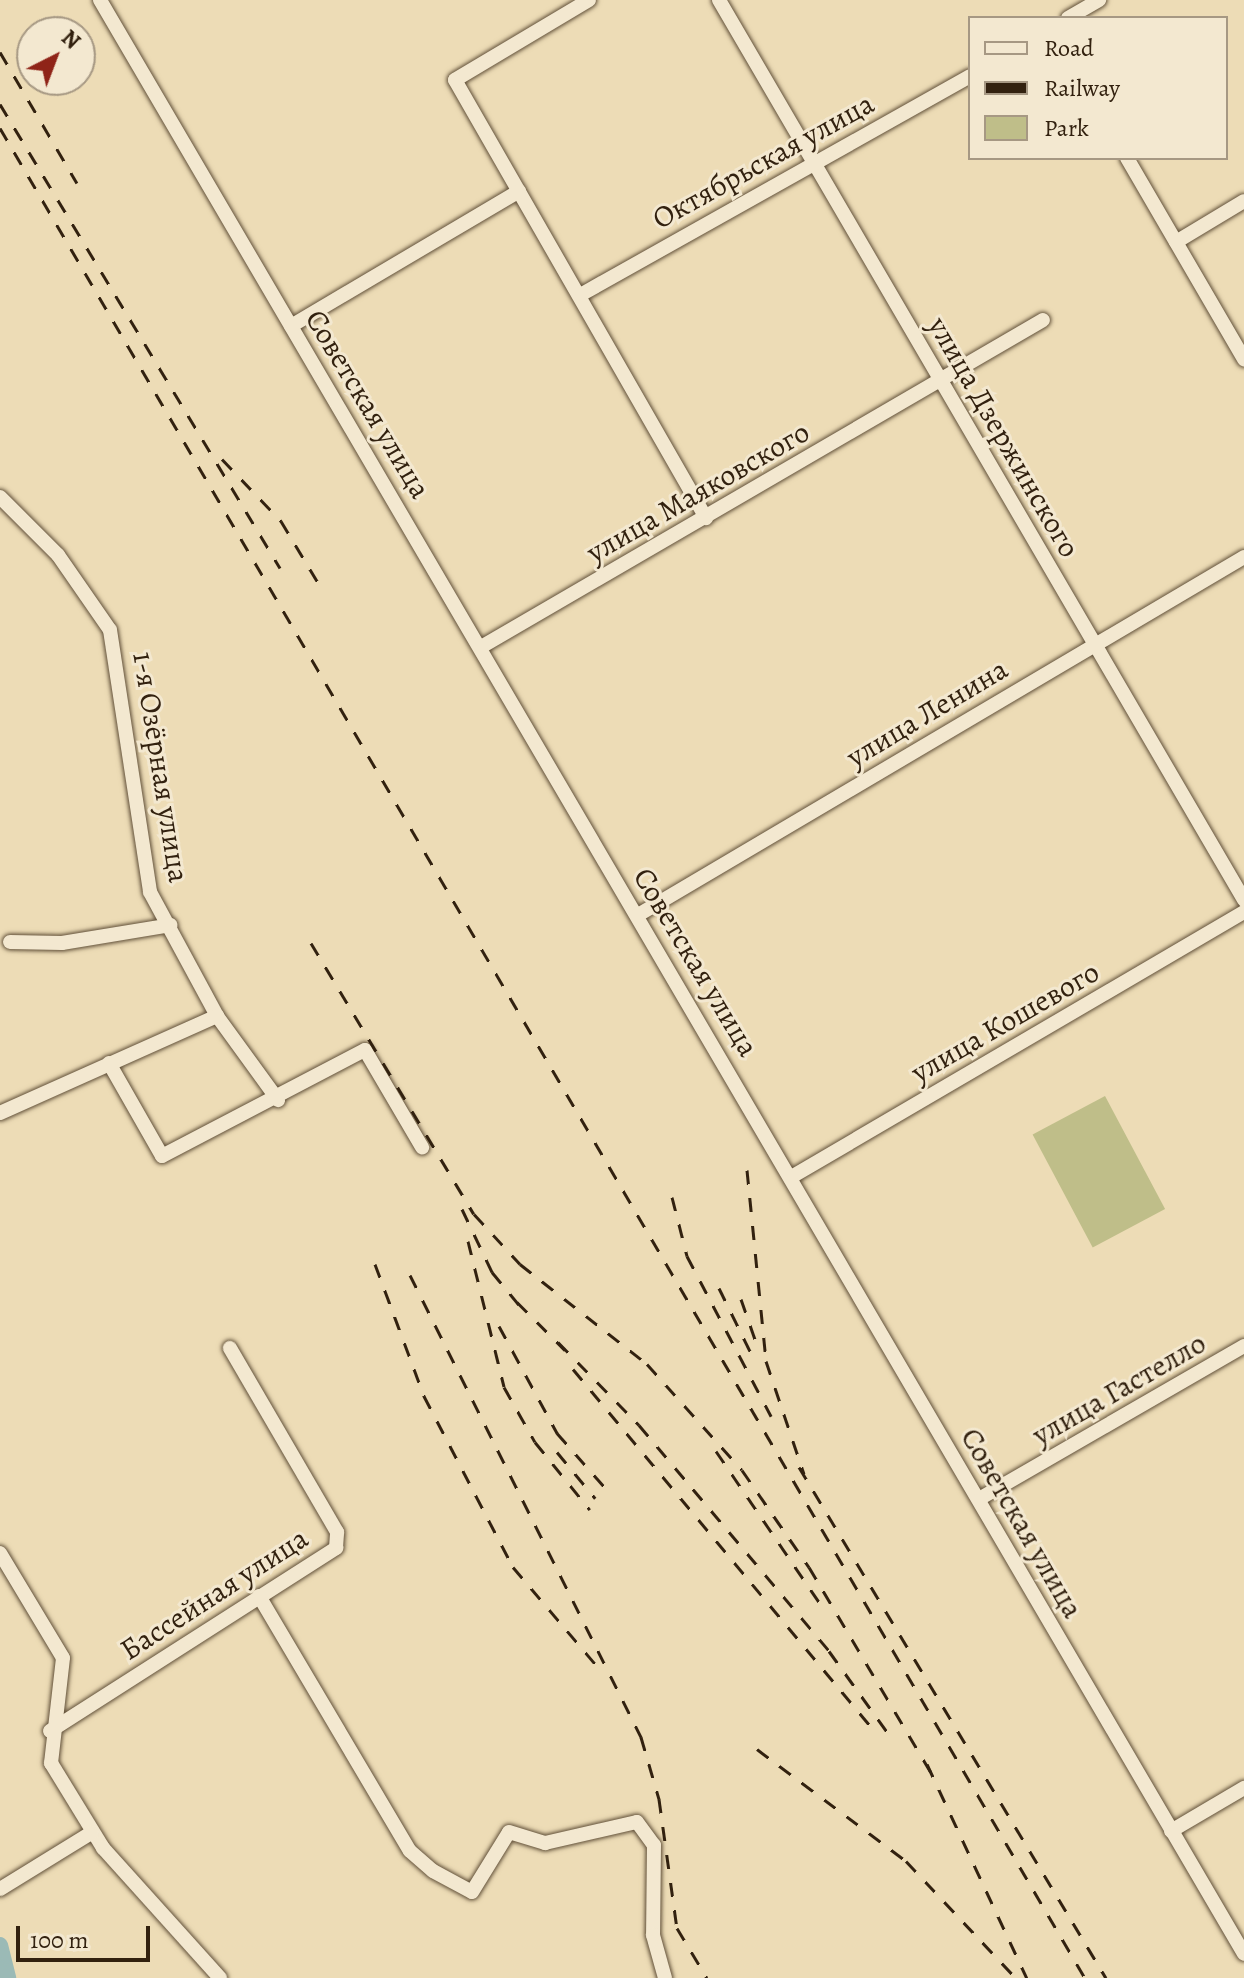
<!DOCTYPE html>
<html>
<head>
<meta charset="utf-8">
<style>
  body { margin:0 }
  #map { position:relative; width:1244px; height:1978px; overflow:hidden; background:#eddcb6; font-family:Alegreya,serif }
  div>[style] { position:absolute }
  .green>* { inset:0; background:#bfbe89; transform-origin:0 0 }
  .river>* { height:16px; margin:-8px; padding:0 8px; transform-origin:8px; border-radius:8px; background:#9bbab6 }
  .roads { filter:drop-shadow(0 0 2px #615039) drop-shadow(0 0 2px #615039) }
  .minor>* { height:14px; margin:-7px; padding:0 7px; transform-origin:7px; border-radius:7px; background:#f3e8d0 }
  .rail>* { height:3px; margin-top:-1.5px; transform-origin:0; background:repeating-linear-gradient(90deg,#32210f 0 14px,transparent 0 28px) }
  span { translate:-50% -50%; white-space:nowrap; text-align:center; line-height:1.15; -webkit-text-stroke:6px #f3e8d0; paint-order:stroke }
  .street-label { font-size:30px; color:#32210f }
  .legend { position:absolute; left:968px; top:16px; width:260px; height:144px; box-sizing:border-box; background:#f3e8d0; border:2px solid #a69883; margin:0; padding:10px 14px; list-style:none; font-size:24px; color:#32210f }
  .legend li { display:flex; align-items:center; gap:16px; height:40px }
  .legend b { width:40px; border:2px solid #a69883 }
  .north { position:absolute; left:16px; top:16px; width:80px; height:80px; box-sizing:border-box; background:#f3e8d0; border:2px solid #a69883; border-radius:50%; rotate:42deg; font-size:22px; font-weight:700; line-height:32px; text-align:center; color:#32210f }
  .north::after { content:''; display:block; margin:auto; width:28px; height:36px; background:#8f2418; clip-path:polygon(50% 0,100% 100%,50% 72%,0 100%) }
  .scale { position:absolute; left:16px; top:1926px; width:134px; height:36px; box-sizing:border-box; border:4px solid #32210f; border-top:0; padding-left:10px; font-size:24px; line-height:28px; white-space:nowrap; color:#32210f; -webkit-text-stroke:6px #f3e8d0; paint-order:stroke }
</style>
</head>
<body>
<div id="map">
  <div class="green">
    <i style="left:1105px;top:1096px;width:128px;height:82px;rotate:62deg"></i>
  </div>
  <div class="river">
    <i style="left:0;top:1945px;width:34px;rotate:76deg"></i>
  </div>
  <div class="roads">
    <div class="minor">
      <i style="left:100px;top:0;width:2264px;rotate:59.65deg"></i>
      <i style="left:589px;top:0;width:156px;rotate:149.2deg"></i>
      <i style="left:455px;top:80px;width:505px;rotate:60.18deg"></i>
      <i style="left:719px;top:0;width:1042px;rotate:59.74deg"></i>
      <i style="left:1068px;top:18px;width:36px;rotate:-30deg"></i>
      <i style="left:1127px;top:158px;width:233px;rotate:59.8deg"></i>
      <i style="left:1176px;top:242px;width:79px;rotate:-31.1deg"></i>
      <i style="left:582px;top:294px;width:445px;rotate:-29.3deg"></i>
      <i style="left:291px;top:326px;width:265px;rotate:-30.6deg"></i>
      <i style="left:0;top:497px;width:82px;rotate:45deg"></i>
      <i style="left:58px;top:555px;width:91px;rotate:55.3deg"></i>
      <i style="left:110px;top:630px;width:265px;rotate:81.3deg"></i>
      <i style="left:150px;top:892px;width:141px;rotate:61.6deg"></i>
      <i style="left:217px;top:1016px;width:104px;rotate:54deg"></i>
      <i style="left:481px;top:647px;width:650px;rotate:-30.19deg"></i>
      <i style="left:638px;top:915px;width:704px;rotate:-30.57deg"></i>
      <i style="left:10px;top:942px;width:52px;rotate:1.1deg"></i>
      <i style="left:62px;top:943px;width:110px;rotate:-9.4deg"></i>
      <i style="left:109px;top:1063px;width:107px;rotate:60.3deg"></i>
      <i style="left:162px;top:1156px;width:229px;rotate:-27.6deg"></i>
      <i style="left:365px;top:1050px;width:113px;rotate:59.6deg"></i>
      <i style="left:0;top:1113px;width:238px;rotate:-24.1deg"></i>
      <i style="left:793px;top:1176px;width:523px;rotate:-30.34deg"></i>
      <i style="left:979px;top:1499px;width:306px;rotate:-30deg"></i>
      <i style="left:0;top:1553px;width:122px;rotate:59deg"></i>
      <i style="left:63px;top:1658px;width:106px;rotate:96.5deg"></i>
      <i style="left:51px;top:1763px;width:100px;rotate:58.5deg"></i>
      <i style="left:103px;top:1848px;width:175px;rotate:48deg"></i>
      <i style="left:259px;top:1596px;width:296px;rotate:59.4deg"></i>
      <i style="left:410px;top:1851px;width:30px;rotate:41deg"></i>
      <i style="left:433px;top:1871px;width:44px;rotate:28.3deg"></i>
      <i style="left:472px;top:1892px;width:70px;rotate:-58.3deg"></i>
      <i style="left:509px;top:1832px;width:38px;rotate:17deg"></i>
      <i style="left:545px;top:1843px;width:94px;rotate:-12.9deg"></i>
      <i style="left:637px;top:1822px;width:29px;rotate:54deg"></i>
      <i style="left:654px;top:1845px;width:90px;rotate:90.6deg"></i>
      <i style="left:653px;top:1935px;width:45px;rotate:74.4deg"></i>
      <i style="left:50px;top:1731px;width:340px;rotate:-32.6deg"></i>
      <i style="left:336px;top:1548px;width:16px;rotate:-86deg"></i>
      <i style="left:337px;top:1532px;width:213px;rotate:-120.2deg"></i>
      <i style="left:1171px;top:1831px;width:85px;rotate:-30.5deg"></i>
      <i style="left:0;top:1889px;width:107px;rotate:-31.6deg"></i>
    </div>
  </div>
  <div class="rail">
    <i style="left:0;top:52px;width:152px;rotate:59.6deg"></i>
    <i style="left:0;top:104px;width:542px;rotate:58.89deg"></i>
    <i style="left:0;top:128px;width:2145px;rotate:59.61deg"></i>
    <i style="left:222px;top:459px;width:86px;rotate:46.4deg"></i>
    <i style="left:281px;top:521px;width:82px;rotate:59deg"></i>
    <i style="left:311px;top:943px;width:316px;rotate:59deg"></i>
    <i style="left:474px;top:1214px;width:68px;rotate:47.4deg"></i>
    <i style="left:520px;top:1264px;width:162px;rotate:38.2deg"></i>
    <i style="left:647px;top:1364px;width:142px;rotate:48.1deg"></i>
    <i style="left:742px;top:1470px;width:118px;rotate:55.4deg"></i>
    <i style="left:809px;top:1567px;width:241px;rotate:59.3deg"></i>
    <i style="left:747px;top:1170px;width:192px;rotate:84.3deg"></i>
    <i style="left:766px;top:1361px;width:119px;rotate:71.4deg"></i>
    <i style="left:672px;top:1197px;width:61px;rotate:75.7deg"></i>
    <i style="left:687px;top:1256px;width:181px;rotate:62.3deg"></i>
    <i style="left:462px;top:1209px;width:70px;rotate:64.5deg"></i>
    <i style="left:492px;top:1272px;width:50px;rotate:50.6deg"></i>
    <i style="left:468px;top:1241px;width:150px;rotate:76.1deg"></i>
    <i style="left:504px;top:1387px;width:63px;rotate:60.6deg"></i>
    <i style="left:535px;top:1442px;width:87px;rotate:51deg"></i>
    <i style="left:375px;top:1264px;width:141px;rotate:69.6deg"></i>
    <i style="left:424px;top:1396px;width:193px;rotate:62.5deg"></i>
    <i style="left:513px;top:1567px;width:130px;rotate:49.7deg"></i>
    <i style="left:410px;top:1275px;width:517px;rotate:63.43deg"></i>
    <i style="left:641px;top:1737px;width:65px;rotate:73.8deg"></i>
    <i style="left:659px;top:1799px;width:130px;rotate:82.1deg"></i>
    <i style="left:677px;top:1928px;width:58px;rotate:59deg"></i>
    <i style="left:719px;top:1288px;width:75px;rotate:63.8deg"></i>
    <i style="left:741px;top:1299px;width:46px;rotate:70.8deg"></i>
    <i style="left:517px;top:1302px;width:68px;rotate:45deg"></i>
    <i style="left:499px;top:1326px;width:122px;rotate:61.5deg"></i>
    <i style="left:557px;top:1433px;width:77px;rotate:48.7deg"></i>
    <i style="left:558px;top:1342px;width:116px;rotate:45.7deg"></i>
    <i style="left:639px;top:1425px;width:295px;rotate:49.9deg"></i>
    <i style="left:829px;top:1651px;width:110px;rotate:54.3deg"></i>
    <i style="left:573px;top:1369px;width:475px;rotate:50.2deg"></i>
    <i style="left:716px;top:1451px;width:183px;rotate:55.7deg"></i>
    <i style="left:557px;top:1452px;width:60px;rotate:50.4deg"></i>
    <i style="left:799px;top:1467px;width:596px;rotate:59deg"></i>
    <i style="left:757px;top:1749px;width:186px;rotate:36.9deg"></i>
    <i style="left:906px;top:1861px;width:161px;rotate:46.8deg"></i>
    <i style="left:927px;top:1764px;width:236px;rotate:65deg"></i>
  </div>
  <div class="street-label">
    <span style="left:763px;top:161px;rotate:-29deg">Октябрьская улица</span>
    <span style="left:368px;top:404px;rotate:59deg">Советская улица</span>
    <span style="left:1004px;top:437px;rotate:60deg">улица Дзержинского</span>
    <span style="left:698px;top:492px;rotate:-30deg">улица Маяковского</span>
    <span style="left:927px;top:713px;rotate:-31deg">улица Ленина</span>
    <span style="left:161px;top:767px;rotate:81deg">1-я Озёрная улица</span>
    <span style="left:696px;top:962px;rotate:59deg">Советская улица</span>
    <span style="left:1005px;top:1022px;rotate:-30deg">улица Кошевого</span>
    <span style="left:1119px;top:1389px;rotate:-30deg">улица Гастелло</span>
    <span style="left:1022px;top:1523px;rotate:60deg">Советская улица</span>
    <span style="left:214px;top:1594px;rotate:-33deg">Бассейная улица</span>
  </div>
  <ul class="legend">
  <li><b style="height:10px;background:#f3e8d0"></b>Road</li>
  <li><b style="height:10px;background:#32210f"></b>Railway</li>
  <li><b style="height:22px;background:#bfbe89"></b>Park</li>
  </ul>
  <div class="north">N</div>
  <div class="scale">100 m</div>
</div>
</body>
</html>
